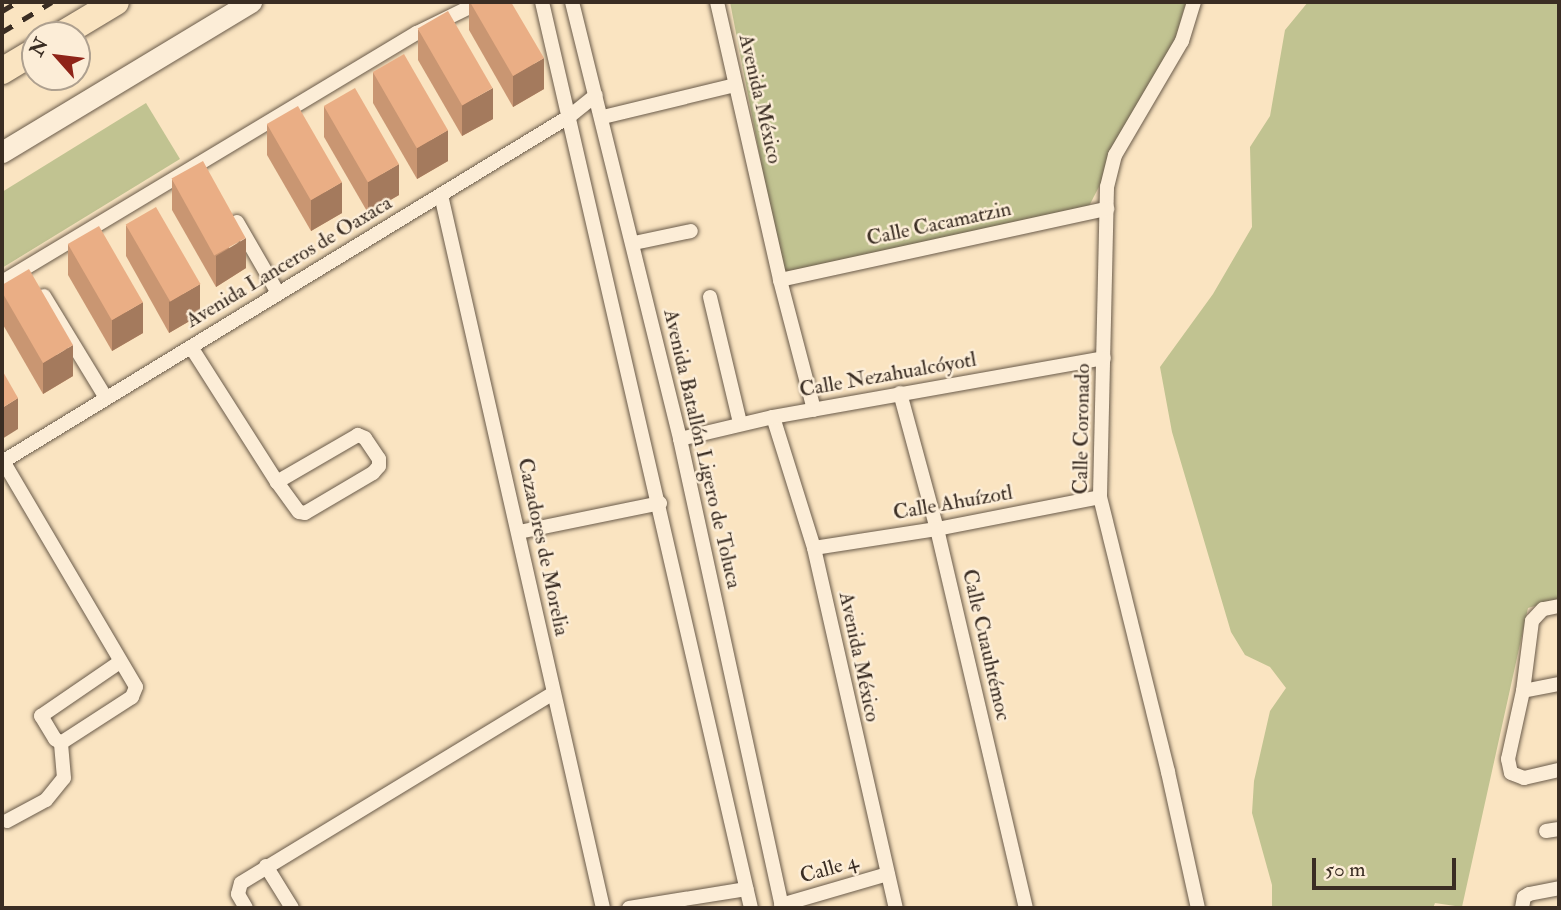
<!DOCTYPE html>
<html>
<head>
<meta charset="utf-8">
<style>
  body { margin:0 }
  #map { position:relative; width:1561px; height:910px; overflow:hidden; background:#fae4c1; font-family:"IM FELL Double Pica",serif }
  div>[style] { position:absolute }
  .green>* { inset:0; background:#c1c391 }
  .roads { filter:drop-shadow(0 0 2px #6a5b4a) drop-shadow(0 0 2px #6a5b4a) }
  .minor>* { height:14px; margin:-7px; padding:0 7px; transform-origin:7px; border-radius:7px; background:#fcedd7 }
  .secondary>* { height:21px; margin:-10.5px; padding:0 10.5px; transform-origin:10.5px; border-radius:10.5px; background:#fcedd7 }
  .motorway>* { height:26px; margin:-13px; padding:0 13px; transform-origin:13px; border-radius:13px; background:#fae4c1 }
  .rail>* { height:5px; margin-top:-2.5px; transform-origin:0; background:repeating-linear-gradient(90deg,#3a2d23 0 12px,transparent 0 24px) }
  .wall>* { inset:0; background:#c99672 }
  .shaded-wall>* { inset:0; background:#a47a5d }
  .building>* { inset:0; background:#eaae85; transform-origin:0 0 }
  span { translate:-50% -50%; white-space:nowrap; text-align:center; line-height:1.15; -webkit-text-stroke:5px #fcedd7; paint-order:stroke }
  .street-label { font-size:21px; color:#3a2d23 }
  .frame { position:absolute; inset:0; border:4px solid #3a2d23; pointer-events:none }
  .north { position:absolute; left:21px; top:21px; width:70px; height:70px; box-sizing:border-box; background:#fcedd7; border:2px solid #aea08f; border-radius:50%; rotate:298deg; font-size:19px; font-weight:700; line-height:28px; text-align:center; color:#3a2d23 }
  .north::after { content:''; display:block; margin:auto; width:24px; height:32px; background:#8f2418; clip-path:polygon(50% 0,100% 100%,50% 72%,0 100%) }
  .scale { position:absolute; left:1312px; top:858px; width:144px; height:32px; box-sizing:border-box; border:4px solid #3a2d23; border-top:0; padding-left:9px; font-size:21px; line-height:24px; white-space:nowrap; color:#3a2d23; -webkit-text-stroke:5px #fcedd7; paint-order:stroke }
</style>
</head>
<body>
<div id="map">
  <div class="green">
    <i style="clip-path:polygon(730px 2px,1186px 2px,1175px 40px,1088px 208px,783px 276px)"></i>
    <i style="clip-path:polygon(1308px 2px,1559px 2px,1559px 599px,1528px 608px,1462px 907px,1435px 903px,1433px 908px,1272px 908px,1272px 885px,1252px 813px,1254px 781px,1270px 711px,1286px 688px,1270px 667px,1245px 655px,1231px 632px,1172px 432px,1160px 367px,1213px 294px,1252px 227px,1250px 147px,1270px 116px,1285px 30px)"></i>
    <i style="clip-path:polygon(146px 103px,180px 159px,2px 268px,2px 192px)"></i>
  </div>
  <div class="roads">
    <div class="minor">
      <i style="left:542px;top:2px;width:930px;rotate:77.01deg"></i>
      <i style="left:572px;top:2px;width:450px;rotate:76.1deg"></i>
      <i style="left:680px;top:439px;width:480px;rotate:77.7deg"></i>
      <i style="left:717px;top:2px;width:285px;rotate:77.2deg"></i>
      <i style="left:780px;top:280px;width:134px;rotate:75.3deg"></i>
      <i style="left:1194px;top:2px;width:41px;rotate:107.1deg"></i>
      <i style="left:1182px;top:41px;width:132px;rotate:120.4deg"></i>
      <i style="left:1115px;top:155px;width:33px;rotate:104deg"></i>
      <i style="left:1107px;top:187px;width:310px;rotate:91.3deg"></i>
      <i style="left:1100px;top:497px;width:283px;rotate:76.1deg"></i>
      <i style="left:1168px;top:772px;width:139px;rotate:77.6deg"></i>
      <i style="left:603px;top:117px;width:136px;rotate:-13.6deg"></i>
      <i style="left:441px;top:195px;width:731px;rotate:77.2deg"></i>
      <i style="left:237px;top:222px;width:82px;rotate:60deg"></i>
      <i style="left:634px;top:243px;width:58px;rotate:-11.9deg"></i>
      <i style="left:780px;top:280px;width:335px;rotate:-12.3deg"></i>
      <i style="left:2px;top:282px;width:484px;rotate:-31deg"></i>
      <i style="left:417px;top:33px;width:70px;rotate:-26.2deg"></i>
      <i style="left:44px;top:296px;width:119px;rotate:58.7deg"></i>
      <i style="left:710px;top:297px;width:130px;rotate:76.6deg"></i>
      <i style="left:191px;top:347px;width:160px;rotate:57.5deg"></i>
      <i style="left:277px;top:482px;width:37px;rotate:54deg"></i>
      <i style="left:299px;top:512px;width:6px;rotate:9deg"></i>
      <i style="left:305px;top:513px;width:79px;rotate:-30.5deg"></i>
      <i style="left:373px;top:473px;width:9px;rotate:-49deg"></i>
      <i style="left:379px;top:466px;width:7px;rotate:-90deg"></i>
      <i style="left:379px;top:459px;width:25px;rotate:-124deg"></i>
      <i style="left:365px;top:438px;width:8px;rotate:-157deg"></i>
      <i style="left:358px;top:435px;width:94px;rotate:149.9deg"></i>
      <i style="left:900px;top:393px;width:141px;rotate:74.8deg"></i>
      <i style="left:937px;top:529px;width:389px;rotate:76.8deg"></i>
      <i style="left:773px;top:417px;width:137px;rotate:72.6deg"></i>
      <i style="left:814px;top:548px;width:369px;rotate:77.2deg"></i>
      <i style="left:680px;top:439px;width:96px;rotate:-13.3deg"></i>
      <i style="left:773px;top:417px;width:336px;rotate:-10.1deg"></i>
      <i style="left:3px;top:461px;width:262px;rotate:59.5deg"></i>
      <i style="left:136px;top:687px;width:11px;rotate:112deg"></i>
      <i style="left:132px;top:697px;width:85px;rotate:147.1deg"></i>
      <i style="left:2px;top:462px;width:665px;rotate:-31.35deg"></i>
      <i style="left:570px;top:116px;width:33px;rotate:-39deg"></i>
      <i style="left:519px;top:532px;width:144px;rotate:-11.6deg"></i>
      <i style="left:814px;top:548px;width:124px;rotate:-8.8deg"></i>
      <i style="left:937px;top:529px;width:166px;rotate:-11.1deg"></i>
      <i style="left:1559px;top:606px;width:16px;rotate:169deg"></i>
      <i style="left:1543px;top:609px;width:16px;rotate:133deg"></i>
      <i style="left:1532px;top:621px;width:71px;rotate:97.3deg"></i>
      <i style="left:1523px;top:691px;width:70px;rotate:102.4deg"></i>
      <i style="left:1508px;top:759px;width:14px;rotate:78deg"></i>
      <i style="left:1511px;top:773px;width:14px;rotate:21deg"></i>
      <i style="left:1524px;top:778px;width:36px;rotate:-13deg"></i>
      <i style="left:1523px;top:691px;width:37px;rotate:-11deg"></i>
      <i style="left:7px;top:821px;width:44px;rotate:-28.3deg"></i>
      <i style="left:46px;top:800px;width:28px;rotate:-51deg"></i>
      <i style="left:64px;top:778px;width:35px;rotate:-95deg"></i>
      <i style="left:61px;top:743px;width:7px;rotate:-146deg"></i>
      <i style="left:55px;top:739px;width:27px;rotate:-121deg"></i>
      <i style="left:41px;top:716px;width:96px;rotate:-34.4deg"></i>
      <i style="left:1546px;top:831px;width:13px;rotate:-9deg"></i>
      <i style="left:266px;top:866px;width:49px;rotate:58.2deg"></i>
      <i style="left:781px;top:905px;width:111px;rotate:-16.2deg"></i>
      <i style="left:246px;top:908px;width:16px;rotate:-120deg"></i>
      <i style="left:238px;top:894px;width:11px;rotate:-75deg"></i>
      <i style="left:241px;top:883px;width:365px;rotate:-31.3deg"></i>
      <i style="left:629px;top:908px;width:119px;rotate:-9.2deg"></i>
      <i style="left:1522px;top:908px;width:11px;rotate:-80deg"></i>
      <i style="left:1524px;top:897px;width:6px;rotate:-31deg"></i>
      <i style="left:1529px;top:894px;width:31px;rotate:-11deg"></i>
    </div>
    <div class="secondary">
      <i style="left:2px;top:152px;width:291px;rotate:-31.1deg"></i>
    </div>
    <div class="motorway">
      <i style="left:61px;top:35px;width:64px;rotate:-31deg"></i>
      <i style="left:2px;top:71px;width:39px;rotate:-31deg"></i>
    </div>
  </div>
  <div class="rail">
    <i style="left:2px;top:11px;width:17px;rotate:-31deg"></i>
    <i style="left:2px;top:32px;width:58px;rotate:-31deg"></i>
  </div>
  <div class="wall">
    <i style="clip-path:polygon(469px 2px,511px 2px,544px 89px,513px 107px,469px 30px)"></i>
    <i style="clip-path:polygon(418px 29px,493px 119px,462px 136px,418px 60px)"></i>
    <i style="clip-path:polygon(373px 72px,448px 161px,417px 179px,373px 103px)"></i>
    <i style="clip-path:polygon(324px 106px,399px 195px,368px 213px,324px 137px)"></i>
    <i style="clip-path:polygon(267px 124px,342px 213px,311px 231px,267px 155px)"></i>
    <i style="clip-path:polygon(172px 179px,246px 268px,216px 287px,172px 210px)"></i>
    <i style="clip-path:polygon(126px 225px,200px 315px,169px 333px,126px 256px)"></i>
    <i style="clip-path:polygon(68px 244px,143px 333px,112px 351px,68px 275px)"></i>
    <i style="clip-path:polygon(2px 285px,73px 376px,43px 394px,2px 323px)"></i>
  </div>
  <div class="shaded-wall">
    <i style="clip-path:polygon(544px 58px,544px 89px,513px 107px,513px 76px)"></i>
    <i style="clip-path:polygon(493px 88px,493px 119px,462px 136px,462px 105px)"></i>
    <i style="clip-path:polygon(448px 130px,448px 161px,417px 179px,417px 148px)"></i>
    <i style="clip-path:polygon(399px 164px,399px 195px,368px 213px,368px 182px)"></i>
    <i style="clip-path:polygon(342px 182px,342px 213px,311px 231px,311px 200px)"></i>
    <i style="clip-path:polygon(246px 238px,246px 268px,216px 287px,216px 256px)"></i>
    <i style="clip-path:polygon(200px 284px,200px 315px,169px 333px,169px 302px)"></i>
    <i style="clip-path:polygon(143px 302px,143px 333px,112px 351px,112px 320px)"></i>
    <i style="clip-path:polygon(73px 345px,73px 376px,43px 394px,43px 363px)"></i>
    <i style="clip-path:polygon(18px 398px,18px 429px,2px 439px,2px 408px)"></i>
  </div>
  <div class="building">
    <i style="clip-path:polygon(470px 2px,511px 2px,544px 58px,513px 76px)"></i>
    <i style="left:448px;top:11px;width:89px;height:35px;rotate:60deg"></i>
    <i style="left:404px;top:54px;width:88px;height:36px;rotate:60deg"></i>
    <i style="left:355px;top:88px;width:88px;height:36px;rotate:60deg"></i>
    <i style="left:298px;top:106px;width:88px;height:36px;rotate:60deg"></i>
    <i style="left:203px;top:161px;width:88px;height:36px;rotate:61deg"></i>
    <i style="left:156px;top:207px;width:89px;height:35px;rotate:60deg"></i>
    <i style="left:99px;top:226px;width:88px;height:36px;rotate:60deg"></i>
    <i style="clip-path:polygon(29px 269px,73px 345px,43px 363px,2px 292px,2px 285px)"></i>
    <i style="clip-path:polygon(2px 370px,18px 398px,2px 408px)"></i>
  </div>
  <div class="street-label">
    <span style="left:760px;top:99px;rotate:77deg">Avenida México</span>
    <span style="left:939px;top:224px;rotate:-12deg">Calle Cacamatzin</span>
    <span style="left:289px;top:262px;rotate:-31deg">Avenida Lanceros de Oaxaca</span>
    <span style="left:888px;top:375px;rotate:-10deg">Calle Nezahualcóyotl</span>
    <span style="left:1082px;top:429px;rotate:-89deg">Calle Coronado</span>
    <span style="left:702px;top:449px;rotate:77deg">Avenida Batallón Ligero de Toluca</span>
    <span style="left:953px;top:503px;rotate:-10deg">Calle Ahuízotl</span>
    <span style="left:543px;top:547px;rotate:78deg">Cazadores de Morelia</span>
    <span style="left:986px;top:645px;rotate:77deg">Calle Cuauhtémoc</span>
    <span style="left:859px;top:657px;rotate:78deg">Avenida México</span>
    <span style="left:829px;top:869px;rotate:-16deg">Calle 4</span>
  </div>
  <div class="frame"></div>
  <div class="north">N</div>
  <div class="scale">50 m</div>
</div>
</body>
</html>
